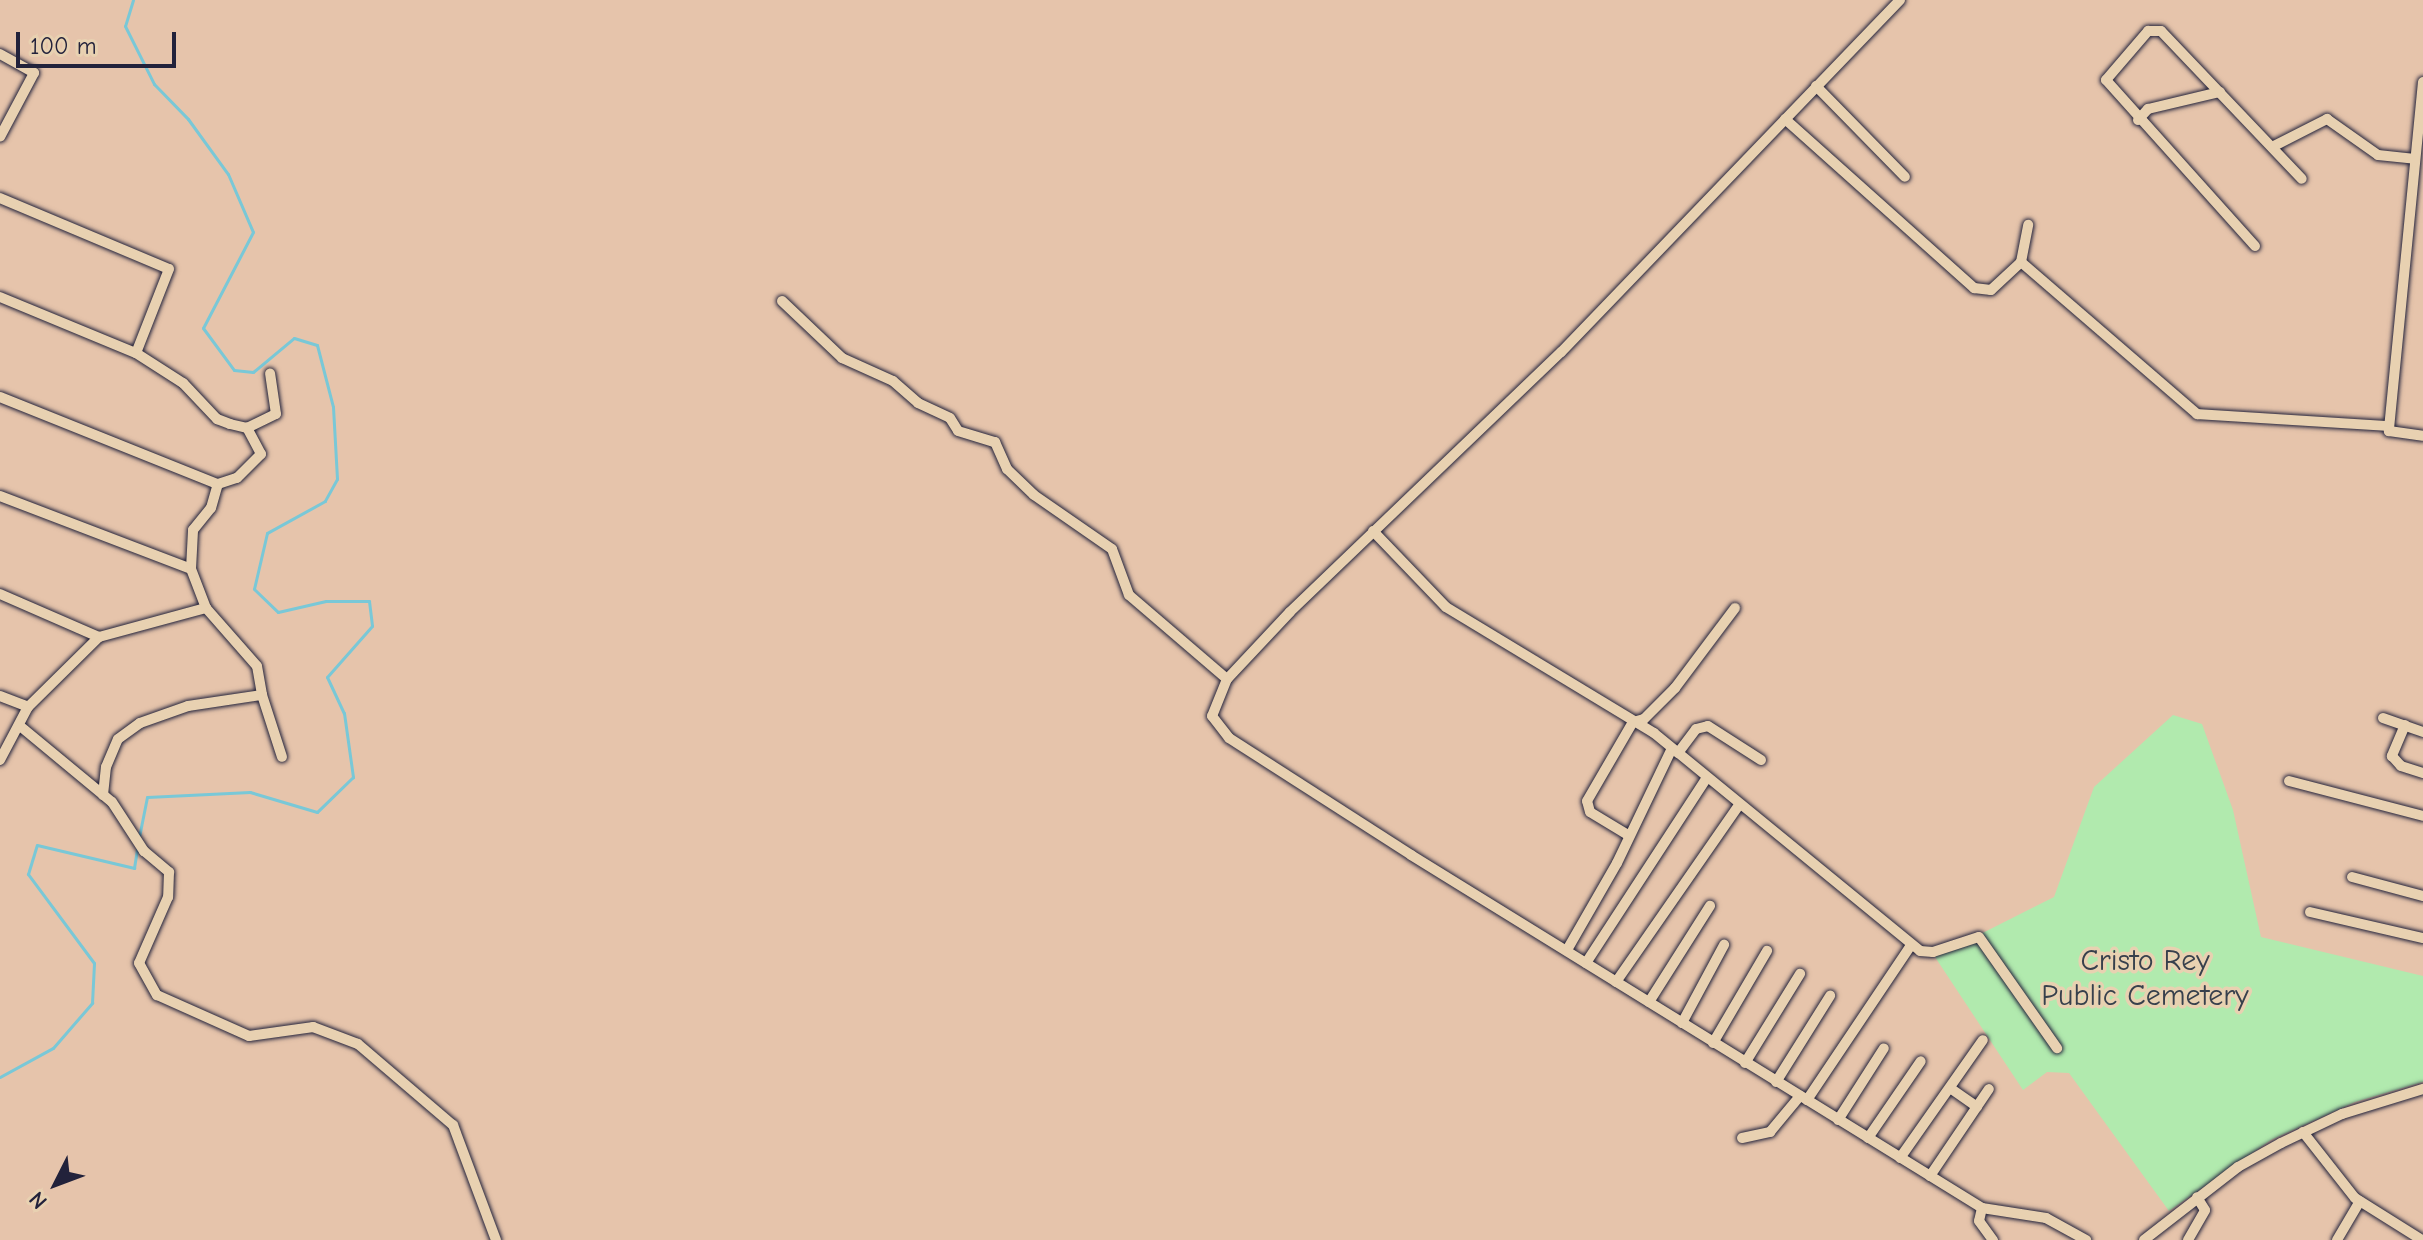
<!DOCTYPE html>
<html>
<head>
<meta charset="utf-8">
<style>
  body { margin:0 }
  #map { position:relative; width:2423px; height:1240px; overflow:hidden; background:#e6c4ab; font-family:"Comic Neue",sans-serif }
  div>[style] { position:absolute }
  .green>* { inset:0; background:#b1eaae }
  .stream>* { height:3px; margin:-1.5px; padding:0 1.5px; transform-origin:1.5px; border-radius:1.5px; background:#79c8d7 }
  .roads { filter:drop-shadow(0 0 2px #22223b) drop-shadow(0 0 2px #22223b) }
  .minor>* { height:10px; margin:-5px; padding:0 5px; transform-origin:5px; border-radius:5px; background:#e8d1b1 }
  span { translate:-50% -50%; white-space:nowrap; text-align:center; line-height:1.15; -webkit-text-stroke:7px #e8d1b1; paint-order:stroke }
  .park-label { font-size:30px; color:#37404c }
  .north { position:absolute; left:16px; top:1144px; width:80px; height:80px; -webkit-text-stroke:6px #e8d1b1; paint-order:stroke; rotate:228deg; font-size:22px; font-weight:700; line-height:32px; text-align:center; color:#22223b }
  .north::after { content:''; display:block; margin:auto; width:28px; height:36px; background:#22223b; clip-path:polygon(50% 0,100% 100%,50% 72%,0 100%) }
  .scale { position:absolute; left:16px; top:32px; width:160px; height:36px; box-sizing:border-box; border:4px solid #22223b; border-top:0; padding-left:10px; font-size:24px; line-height:28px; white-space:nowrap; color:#22223b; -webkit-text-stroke:6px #e8d1b1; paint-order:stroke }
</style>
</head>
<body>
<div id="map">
  <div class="green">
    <i style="clip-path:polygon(2173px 715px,2202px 724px,2233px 810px,2261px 937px,2423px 976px,2423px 1082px,2355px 1102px,2271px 1140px,2169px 1211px,2069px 1073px,2047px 1072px,2023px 1090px,1935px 957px,2054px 897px,2094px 787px)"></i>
  </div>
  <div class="stream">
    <i style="left:133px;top:0;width:27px;rotate:107deg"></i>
    <i style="left:125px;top:26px;width:65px;rotate:63.4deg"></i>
    <i style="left:154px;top:84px;width:49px;rotate:45.8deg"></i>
    <i style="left:188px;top:119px;width:68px;rotate:54deg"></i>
    <i style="left:228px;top:174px;width:63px;rotate:66.7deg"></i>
    <i style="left:253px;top:232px;width:108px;rotate:117.5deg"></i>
    <i style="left:203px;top:328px;width:52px;rotate:53.6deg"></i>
    <i style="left:234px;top:370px;width:19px;rotate:6deg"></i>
    <i style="left:253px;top:372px;width:53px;rotate:-39.7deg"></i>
    <i style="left:294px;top:338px;width:24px;rotate:17deg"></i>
    <i style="left:317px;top:345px;width:64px;rotate:75.5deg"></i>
    <i style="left:333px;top:407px;width:72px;rotate:86.8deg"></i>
    <i style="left:337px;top:479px;width:25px;rotate:119deg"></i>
    <i style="left:325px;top:501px;width:66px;rotate:151.1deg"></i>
    <i style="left:267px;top:533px;width:57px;rotate:103.1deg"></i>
    <i style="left:254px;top:589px;width:33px;rotate:44deg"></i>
    <i style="left:278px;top:612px;width:49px;rotate:-12.9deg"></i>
    <i style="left:326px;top:601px;width:43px"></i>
    <i style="left:369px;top:601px;width:25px;rotate:83deg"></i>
    <i style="left:372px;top:626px;width:68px;rotate:131.4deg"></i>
    <i style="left:327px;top:677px;width:40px;rotate:65deg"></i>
    <i style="left:344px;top:713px;width:65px;rotate:82deg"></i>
    <i style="left:353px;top:777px;width:50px;rotate:135.8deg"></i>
    <i style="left:317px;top:812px;width:70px;rotate:-163.4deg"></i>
    <i style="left:250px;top:792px;width:103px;rotate:177.2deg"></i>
    <i style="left:147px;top:797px;width:41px;rotate:101.3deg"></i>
    <i style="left:0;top:1077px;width:60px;rotate:-28.7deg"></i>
    <i style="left:53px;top:1048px;width:60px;rotate:-49.1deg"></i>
    <i style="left:92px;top:1003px;width:40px;rotate:-87.1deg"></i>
    <i style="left:94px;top:963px;width:111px;rotate:-126.6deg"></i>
    <i style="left:28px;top:874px;width:30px;rotate:-73deg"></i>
    <i style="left:37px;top:845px;width:100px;rotate:13.3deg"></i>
    <i style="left:134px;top:868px;width:19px;rotate:-81deg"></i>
  </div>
  <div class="roads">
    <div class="minor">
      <i style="left:1900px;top:0;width:489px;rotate:133.9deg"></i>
      <i style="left:1561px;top:352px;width:376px;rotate:136.2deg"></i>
      <i style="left:1290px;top:612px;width:92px;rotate:133.2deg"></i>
      <i style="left:1227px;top:679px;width:40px;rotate:112deg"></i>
      <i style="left:1212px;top:716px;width:28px;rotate:52deg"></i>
      <i style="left:1229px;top:738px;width:216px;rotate:32.7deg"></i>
      <i style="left:1411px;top:855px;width:671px;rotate:31.72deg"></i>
      <i style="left:1982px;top:1208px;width:65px;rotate:8.9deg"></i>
      <i style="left:2046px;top:1218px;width:46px;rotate:28.8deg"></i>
      <i style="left:0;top:54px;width:39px;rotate:29deg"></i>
      <i style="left:34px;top:73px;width:72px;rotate:118deg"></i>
      <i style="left:2423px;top:82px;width:351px;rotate:95.6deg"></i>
      <i style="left:2389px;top:431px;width:34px;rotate:8deg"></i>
      <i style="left:1816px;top:86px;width:127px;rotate:45.6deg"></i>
      <i style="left:1785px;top:119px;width:254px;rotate:41.8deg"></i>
      <i style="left:1974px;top:288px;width:17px;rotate:7deg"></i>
      <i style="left:1991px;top:290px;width:41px;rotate:-43deg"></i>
      <i style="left:2021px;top:262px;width:38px;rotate:-79deg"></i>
      <i style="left:2138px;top:120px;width:15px;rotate:-48deg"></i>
      <i style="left:2148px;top:109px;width:74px;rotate:-13.3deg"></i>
      <i style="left:2272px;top:147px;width:62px;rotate:-27deg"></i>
      <i style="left:2327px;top:119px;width:62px;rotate:35.2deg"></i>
      <i style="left:2378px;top:155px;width:37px;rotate:6deg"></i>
      <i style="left:0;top:198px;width:183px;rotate:22.8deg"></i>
      <i style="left:169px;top:269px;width:90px;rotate:111.4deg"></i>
      <i style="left:2255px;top:246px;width:223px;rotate:-131.9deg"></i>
      <i style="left:2106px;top:80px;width:65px;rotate:-49.4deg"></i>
      <i style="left:2148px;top:31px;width:13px"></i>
      <i style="left:2161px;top:31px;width:204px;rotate:46.4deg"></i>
      <i style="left:2021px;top:262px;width:233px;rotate:40.8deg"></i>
      <i style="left:2197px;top:414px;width:192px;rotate:3.6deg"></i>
      <i style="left:0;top:297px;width:147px;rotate:22.4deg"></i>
      <i style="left:136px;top:353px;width:56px;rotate:32.6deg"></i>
      <i style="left:183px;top:383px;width:50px;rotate:46.6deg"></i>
      <i style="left:217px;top:419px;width:14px;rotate:21deg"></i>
      <i style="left:230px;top:424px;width:17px;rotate:13deg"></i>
      <i style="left:247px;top:428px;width:32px;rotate:-26deg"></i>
      <i style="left:276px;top:414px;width:41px;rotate:-98.3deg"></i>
      <i style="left:782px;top:301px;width:83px;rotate:43.5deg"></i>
      <i style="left:842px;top:358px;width:56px;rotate:24.3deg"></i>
      <i style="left:893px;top:381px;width:33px;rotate:41deg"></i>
      <i style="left:918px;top:403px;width:35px;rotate:25deg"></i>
      <i style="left:950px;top:418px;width:15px;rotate:58deg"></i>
      <i style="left:958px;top:431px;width:39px;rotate:17deg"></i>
      <i style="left:995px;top:442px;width:30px;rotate:66deg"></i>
      <i style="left:1007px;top:469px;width:37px;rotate:44deg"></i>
      <i style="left:1034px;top:495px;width:95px;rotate:34.7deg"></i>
      <i style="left:1112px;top:549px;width:49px;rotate:69.7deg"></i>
      <i style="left:1129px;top:595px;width:129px;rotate:40.6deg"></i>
      <i style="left:0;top:397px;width:235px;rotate:21.8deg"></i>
      <i style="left:218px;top:484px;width:20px;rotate:-18deg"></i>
      <i style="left:237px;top:478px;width:34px;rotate:-45deg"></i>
      <i style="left:261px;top:454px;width:30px;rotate:-118deg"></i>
      <i style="left:0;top:496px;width:204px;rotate:20.9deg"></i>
      <i style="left:1373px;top:531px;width:105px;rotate:46.2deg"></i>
      <i style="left:1446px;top:607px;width:243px;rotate:31.2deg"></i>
      <i style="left:1654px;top:733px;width:344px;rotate:39.3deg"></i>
      <i style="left:1920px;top:951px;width:13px;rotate:4deg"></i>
      <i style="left:1933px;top:952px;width:48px;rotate:-18.1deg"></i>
      <i style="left:1979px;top:937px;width:136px;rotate:54.9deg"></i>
      <i style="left:0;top:594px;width:108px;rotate:23.5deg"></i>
      <i style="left:206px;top:608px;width:77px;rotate:48.7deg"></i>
      <i style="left:257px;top:666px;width:29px;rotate:80deg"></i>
      <i style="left:0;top:696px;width:30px;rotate:21deg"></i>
      <i style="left:2383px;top:718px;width:42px;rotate:19.3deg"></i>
      <i style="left:2405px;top:725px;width:34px;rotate:113deg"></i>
      <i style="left:2392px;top:756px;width:13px;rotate:48deg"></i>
      <i style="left:2401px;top:766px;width:23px;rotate:18deg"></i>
      <i style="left:20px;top:726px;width:119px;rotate:39.6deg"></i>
      <i style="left:112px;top:802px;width:59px;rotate:56.9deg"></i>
      <i style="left:144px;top:851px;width:33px;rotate:40deg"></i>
      <i style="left:169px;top:872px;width:25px;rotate:92deg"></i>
      <i style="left:168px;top:897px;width:72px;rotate:113.7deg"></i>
      <i style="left:139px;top:963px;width:37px;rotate:61deg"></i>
      <i style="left:157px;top:995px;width:101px;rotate:24deg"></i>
      <i style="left:249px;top:1036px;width:65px;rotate:-8deg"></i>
      <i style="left:313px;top:1027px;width:48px;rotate:20.7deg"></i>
      <i style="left:358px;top:1044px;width:125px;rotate:40.5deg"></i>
      <i style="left:453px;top:1125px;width:123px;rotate:69.5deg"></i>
      <i style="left:1678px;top:753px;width:30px;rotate:-53deg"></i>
      <i style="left:1696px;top:729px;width:12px;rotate:-14deg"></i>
      <i style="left:1708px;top:726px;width:63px;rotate:32.7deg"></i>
      <i style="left:0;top:760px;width:60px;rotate:-62.2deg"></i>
      <i style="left:28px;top:707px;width:100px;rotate:-44.6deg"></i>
      <i style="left:99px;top:637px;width:111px;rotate:-15.2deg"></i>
      <i style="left:206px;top:608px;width:42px;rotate:-111deg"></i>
      <i style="left:191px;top:569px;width:39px;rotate:-87deg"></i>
      <i style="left:193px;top:530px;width:28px;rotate:-51deg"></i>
      <i style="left:211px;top:508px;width:25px;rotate:-74deg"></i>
      <i style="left:2289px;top:781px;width:138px;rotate:14.6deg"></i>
      <i style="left:103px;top:795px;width:28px;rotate:-84deg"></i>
      <i style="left:106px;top:767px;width:30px;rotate:-67deg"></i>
      <i style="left:118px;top:739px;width:27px;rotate:-36deg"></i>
      <i style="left:140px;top:723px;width:51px;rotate:-19.5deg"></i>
      <i style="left:188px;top:706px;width:75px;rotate:-8.5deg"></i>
      <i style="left:262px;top:695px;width:65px;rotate:72.1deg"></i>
      <i style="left:1628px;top:835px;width:44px;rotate:-148.8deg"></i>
      <i style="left:1590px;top:812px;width:11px;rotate:-105deg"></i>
      <i style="left:1587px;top:801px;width:91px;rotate:-59.8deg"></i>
      <i style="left:1633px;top:722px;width:11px;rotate:-15deg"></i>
      <i style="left:1644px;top:719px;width:44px;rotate:-45deg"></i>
      <i style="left:1675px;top:688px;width:100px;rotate:-53.1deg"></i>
      <i style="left:2352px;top:877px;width:73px;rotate:15deg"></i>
      <i style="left:2310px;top:912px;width:116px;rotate:13deg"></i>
      <i style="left:1567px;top:950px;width:100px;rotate:-60.1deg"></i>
      <i style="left:1617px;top:863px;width:127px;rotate:-64.4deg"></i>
      <i style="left:1586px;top:963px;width:220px;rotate:-56.9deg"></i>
      <i style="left:1616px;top:982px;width:216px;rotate:-55.2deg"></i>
      <i style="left:1649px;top:1002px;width:114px;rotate:-57.6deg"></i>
      <i style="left:1682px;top:1023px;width:89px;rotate:-61.7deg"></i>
      <i style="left:1713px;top:1043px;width:107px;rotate:-59.6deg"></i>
      <i style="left:1745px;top:1063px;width:105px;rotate:-58.3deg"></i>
      <i style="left:1776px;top:1082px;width:102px;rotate:-57.9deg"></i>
      <i style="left:1950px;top:1088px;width:33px;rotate:35deg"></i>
      <i style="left:1807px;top:1100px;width:187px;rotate:-56.1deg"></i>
      <i style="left:1838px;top:1120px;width:85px;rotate:-57.4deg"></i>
      <i style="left:2303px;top:1132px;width:84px;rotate:51.8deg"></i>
      <i style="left:2355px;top:1198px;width:79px;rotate:32.1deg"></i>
      <i style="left:1742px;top:1138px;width:29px;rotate:-12deg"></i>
      <i style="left:1770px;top:1132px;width:47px;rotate:-50.2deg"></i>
      <i style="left:1868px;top:1138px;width:93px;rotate:-55.5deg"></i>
      <i style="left:1900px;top:1158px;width:144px;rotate:-54.9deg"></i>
      <i style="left:1930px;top:1176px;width:105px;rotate:-55.9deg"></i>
      <i style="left:1982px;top:1208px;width:13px;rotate:103deg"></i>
      <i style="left:1979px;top:1221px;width:24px;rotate:54deg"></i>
      <i style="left:2144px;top:1240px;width:119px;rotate:-37.8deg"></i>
      <i style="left:2238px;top:1167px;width:49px;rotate:-29.2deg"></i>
      <i style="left:2281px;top:1143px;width:68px;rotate:-25.4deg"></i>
      <i style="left:2342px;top:1114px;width:85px;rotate:-17.2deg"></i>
      <i style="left:2188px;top:1240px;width:34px;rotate:-60deg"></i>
      <i style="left:2205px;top:1210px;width:15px;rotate:-122deg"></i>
      <i style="left:2337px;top:1240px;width:45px;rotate:-59.5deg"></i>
    </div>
  </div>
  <div class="park-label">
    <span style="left:2145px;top:978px">Cristo Rey<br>Public Cemetery</span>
  </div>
  <div class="north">N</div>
  <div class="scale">100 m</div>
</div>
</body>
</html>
